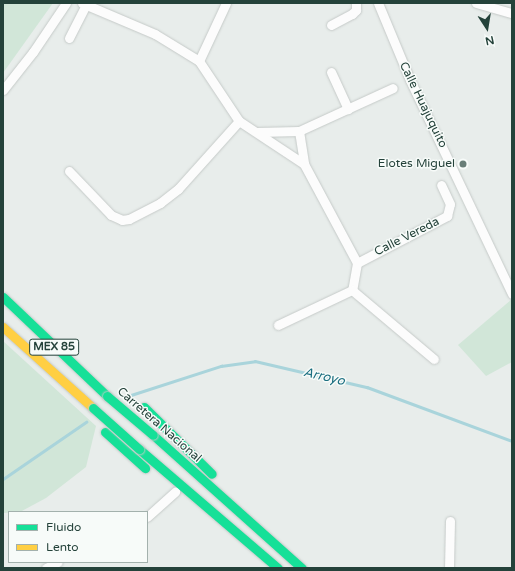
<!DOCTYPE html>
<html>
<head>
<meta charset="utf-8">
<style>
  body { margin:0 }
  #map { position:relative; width:515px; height:571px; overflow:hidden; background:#e8edeb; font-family:"Varela Round",sans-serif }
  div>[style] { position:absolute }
  .green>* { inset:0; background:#d1e6d8 }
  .stream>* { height:2.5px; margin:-1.25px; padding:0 1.25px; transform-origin:1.25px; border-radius:1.25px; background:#a9d4db }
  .roads { filter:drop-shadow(0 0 1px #c5cac8) drop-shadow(0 0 1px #c5cac8) }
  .street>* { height:9px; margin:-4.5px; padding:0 4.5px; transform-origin:4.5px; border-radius:4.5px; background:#fcfcfc }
  .fast>* { height:9px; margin:-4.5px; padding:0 4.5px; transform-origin:4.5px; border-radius:4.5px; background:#16e098 }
  .slow>* { height:9px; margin:-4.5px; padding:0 4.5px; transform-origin:4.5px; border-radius:4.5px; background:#ffcf43 }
  .bridges { filter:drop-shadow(0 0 1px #c3ccc9) drop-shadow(0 0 1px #c3ccc9) }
  .fast-bridge>* { height:9px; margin:-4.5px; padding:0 4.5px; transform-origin:4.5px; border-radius:4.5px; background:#16e098 }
  .dots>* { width:11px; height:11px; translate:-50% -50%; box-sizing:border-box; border:2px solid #f7fbf9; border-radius:50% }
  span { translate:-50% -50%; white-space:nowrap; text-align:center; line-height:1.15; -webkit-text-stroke:3px #f7fbf9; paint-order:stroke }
  .shield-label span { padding:1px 3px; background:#f7fbf9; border:1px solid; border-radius:3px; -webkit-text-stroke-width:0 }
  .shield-label { font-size:11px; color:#24423a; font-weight:700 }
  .street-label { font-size:12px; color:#24423a }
  .poi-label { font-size:12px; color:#24423a }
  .right { translate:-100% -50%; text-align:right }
  .water-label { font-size:13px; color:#1c6f80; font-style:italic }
  .frame { position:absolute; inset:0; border:4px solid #24423a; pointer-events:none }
  .legend { position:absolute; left:8px; top:511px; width:140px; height:52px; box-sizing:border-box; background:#f7fbf9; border:1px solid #a3b1ad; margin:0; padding:5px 7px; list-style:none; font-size:12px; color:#24423a }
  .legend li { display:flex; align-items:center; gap:8px; height:20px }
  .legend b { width:20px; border:1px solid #a3b1ad }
  .north { position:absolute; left:467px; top:8px; width:40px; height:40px; -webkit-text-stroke:3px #f7fbf9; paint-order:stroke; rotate:168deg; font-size:11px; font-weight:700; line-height:16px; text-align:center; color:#24423a }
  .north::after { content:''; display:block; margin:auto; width:14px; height:18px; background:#24423a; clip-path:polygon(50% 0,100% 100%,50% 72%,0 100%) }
</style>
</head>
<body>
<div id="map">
  <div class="green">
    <i style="clip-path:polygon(3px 3px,53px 3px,3px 73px)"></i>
    <i style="clip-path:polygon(512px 299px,512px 362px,486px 376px,458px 345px)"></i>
    <i style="clip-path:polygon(3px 341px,96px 426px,86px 467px,46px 498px,20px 512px,3px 513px)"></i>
  </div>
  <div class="stream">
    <i style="left:131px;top:395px;width:95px;rotate:-17.9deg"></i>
    <i style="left:221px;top:366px;width:34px;rotate:-8deg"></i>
    <i style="left:255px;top:361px;width:115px;rotate:13.1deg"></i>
    <i style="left:367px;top:387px;width:155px;rotate:20.4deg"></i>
    <i style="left:3px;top:479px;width:101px;rotate:-34.5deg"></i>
  </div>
  <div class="roads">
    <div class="street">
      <i style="left:82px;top:3px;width:79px;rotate:23deg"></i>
      <i style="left:155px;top:34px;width:52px;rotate:31.5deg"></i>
      <i style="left:199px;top:61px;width:72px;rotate:56.3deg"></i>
      <i style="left:239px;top:121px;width:78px;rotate:33.5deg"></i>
      <i style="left:304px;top:164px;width:112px;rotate:61.8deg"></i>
      <i style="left:357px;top:263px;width:27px;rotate:100deg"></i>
      <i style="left:352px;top:290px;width:107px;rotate:40.1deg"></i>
      <i style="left:378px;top:3px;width:83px;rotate:67.4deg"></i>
      <i style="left:410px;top:80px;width:237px;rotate:64.5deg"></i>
      <i style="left:476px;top:3px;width:37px;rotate:16deg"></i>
      <i style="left:331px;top:25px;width:24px;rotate:-28deg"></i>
      <i style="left:352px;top:14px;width:6px;rotate:-45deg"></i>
      <i style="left:356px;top:10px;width:7px;rotate:-90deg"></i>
      <i style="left:69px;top:38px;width:39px;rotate:-63deg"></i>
      <i style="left:199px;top:61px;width:64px;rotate:-65deg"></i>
      <i style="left:331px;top:72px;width:41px;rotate:65.3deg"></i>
      <i style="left:3px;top:90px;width:48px;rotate:-51.7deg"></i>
      <i style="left:33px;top:52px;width:59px;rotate:-56deg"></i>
      <i style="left:299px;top:131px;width:33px;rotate:81deg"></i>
      <i style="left:257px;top:132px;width:42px;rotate:-1.4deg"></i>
      <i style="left:299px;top:131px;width:103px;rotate:-24.6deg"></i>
      <i style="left:69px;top:171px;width:61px;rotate:46.3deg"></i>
      <i style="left:111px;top:215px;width:12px;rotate:24deg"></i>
      <i style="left:122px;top:220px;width:7px;rotate:-8deg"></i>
      <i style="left:129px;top:219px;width:35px;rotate:-27deg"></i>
      <i style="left:160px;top:203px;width:23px;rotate:-38deg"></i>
      <i style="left:178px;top:189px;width:91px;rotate:-48.1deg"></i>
      <i style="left:357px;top:263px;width:102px;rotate:-27.6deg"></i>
      <i style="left:447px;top:216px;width:12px;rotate:-76deg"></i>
      <i style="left:450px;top:204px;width:21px;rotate:-115deg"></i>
      <i style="left:278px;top:325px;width:82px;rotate:-25.3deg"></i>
      <i style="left:147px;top:517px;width:38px;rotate:-42deg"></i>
      <i style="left:46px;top:568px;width:13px;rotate:-27deg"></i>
      <i style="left:449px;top:568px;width:47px;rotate:-88.8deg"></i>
    </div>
    <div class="fast">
      <i style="left:3px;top:297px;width:144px;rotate:43.6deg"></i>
      <i style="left:144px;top:407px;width:95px;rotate:44.6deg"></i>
      <i style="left:105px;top:432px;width:54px;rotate:42deg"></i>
      <i style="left:153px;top:435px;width:200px;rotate:41.8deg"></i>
      <i style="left:139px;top:449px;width:183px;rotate:40.6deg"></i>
    </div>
    <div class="slow">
      <i style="left:3px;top:327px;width:121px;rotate:42deg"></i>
    </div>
  </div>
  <div class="bridges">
    <div class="fast-bridge">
      <i style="left:107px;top:396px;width:60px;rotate:40.3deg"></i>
      <i style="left:93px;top:408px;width:62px;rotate:41.7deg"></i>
    </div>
  </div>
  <div class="dots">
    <i style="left:463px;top:164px;background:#697e78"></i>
  </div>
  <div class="shield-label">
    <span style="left:54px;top:347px">MEX 85</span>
  </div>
  <div class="street-label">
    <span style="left:423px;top:105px;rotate:64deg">Calle Huajuquito</span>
    <span style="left:407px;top:237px;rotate:-27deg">Calle Vereda</span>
    <span style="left:159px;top:425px;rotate:41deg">Carretera Nacional</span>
  </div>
  <div class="poi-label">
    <span class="right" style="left:455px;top:164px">Elotes Miguel</span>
  </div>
  <div class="water-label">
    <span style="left:324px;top:377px;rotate:13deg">Arroyo</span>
  </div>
  <div class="frame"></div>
  <ul class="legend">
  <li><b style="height:5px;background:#16e098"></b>Fluido</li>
  <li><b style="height:5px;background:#ffcf43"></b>Lento</li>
  </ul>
  <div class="north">N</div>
</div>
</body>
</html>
